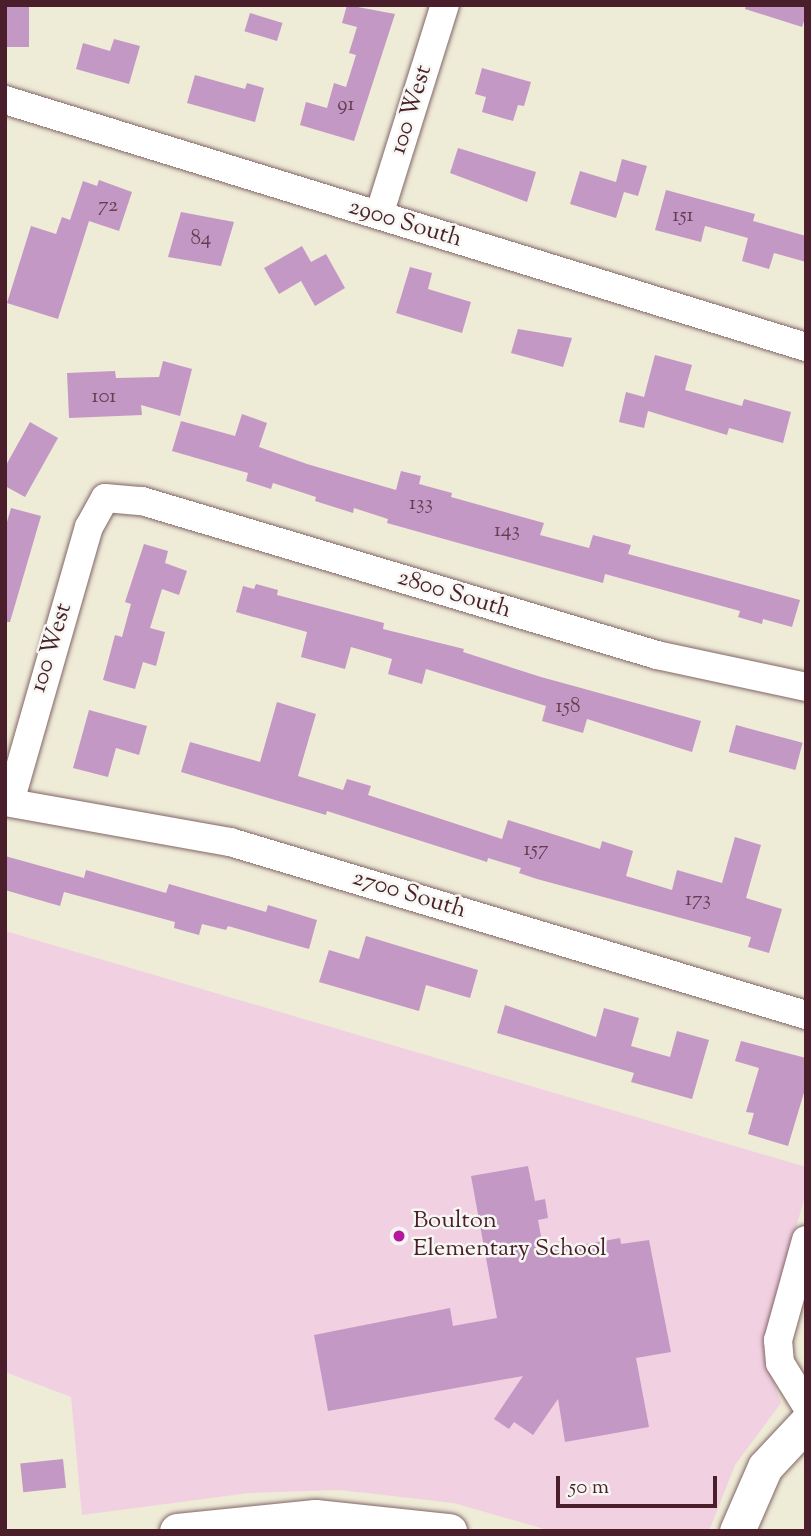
<!DOCTYPE html>
<html>
<head>
<meta charset="utf-8">
<style>
  body { margin:0 }
  #map { position:relative; width:811px; height:1536px; overflow:hidden; background:#eeebd7; font-family:"Sorts Mill Goudy",serif }
  div>[style] { position:absolute }
  .built>* { inset:0; background:#f1d0e2 }
  .building>* { inset:0; background:#c498c5; transform-origin:0 0 }
  .roads { filter:drop-shadow(0 0 2px #836667) drop-shadow(0 0 2px #836667) }
  .minor>* { height:28px; margin:-14px; padding:0 14px; transform-origin:14px; border-radius:14px; background:#fff }
  .major>* { height:35px; margin:-17.5px; padding:0 17.5px; transform-origin:17.5px; border-radius:17.5px; background:#fff }
  .dots>* { width:19px; height:19px; translate:-50% -50%; box-sizing:border-box; border:4px solid #f6f6f2; border-radius:50% }
  span { translate:-50% -50%; white-space:nowrap; text-align:center; line-height:1.15; -webkit-text-stroke:5px #f6f6f2; paint-order:stroke }
  .number-label { font-size:21px; color:#683d52 }
  .number-label span { -webkit-text-stroke-width:0 }
  .street-label { font-size:24px; color:#4a1f2b }
  .poi-label { font-size:24px; color:#4a1f2b }
  .left { translate:0 -50%; text-align:left }
  .frame { position:absolute; inset:0; border:7px solid #4a1f2b; pointer-events:none }
  .scale { position:absolute; left:556px; top:1476px; width:161px; height:32px; box-sizing:border-box; border:4px solid #4a1f2b; border-top:0; padding-left:9px; font-size:21px; line-height:24px; white-space:nowrap; color:#4a1f2b; -webkit-text-stroke:5px #f6f6f2; paint-order:stroke }
</style>
</head>
<body>
<div id="map">
  <div class="built">
    <i style="clip-path:polygon(5px 931px,806px 1167px,806px 1192px,764px 1342px,769px 1370px,781px 1403px,735px 1465px,709px 1531px,551px 1531px,454px 1503px,340px 1490px,249px 1493px,82px 1515px,71px 1397px,5px 1372px)"></i>
  </div>
  <div class="building">
    <i style="left:5px;top:5px;width:24px;height:42px"></i>
    <i style="clip-path:polygon(347px 5px,395px 14px,354px 141px,300px 125px,306px 102px,327px 108px,334px 83px,346px 87px,356px 55px,349px 53px,357px 27px,342px 23px)"></i>
    <i style="clip-path:polygon(746px 5px,806px 5px,806px 16px,802px 27px,745px 9px)"></i>
    <i style="left:250px;top:13px;width:34px;height:19px;rotate:17deg"></i>
    <i style="clip-path:polygon(114px 39px,140px 46px,129px 84px,76px 69px,83px 43px,110px 51px)"></i>
    <i style="clip-path:polygon(482px 68px,531px 82px,524px 106px,518px 105px,513px 121px,482px 112px,486px 97px,475px 94px)"></i>
    <i style="clip-path:polygon(195px 75px,245px 89px,247px 83px,264px 88px,255px 122px,187px 103px)"></i>
    <i style="clip-path:polygon(458px 148px,536px 172px,527px 202px,450px 173px)"></i>
    <i style="clip-path:polygon(622px 159px,647px 166px,638px 196px,624px 192px,616px 218px,570px 204px,580px 171px,616px 182px)"></i>
    <i style="clip-path:polygon(99px 180px,132px 192px,119px 231px,89px 221px,58px 319px,7px 303px,31px 226px,56px 234px,62px 217px,70px 220px,83px 181px,97px 186px)"></i>
    <i style="clip-path:polygon(666px 190px,755px 214px,753px 221px,806px 236px,806px 262px,774px 253px,769px 269px,742px 261px,748px 238px,705px 226px,701px 242px,655px 230px)"></i>
    <i style="clip-path:polygon(181px 212px,234px 222px,221px 266px,168px 257px)"></i>
    <i style="clip-path:polygon(302px 246px,311px 262px,326px 254px,345px 288px,315px 306px,301px 281px,279px 294px,264px 268px)"></i>
    <i style="clip-path:polygon(410px 267px,432px 273px,428px 289px,471px 302px,462px 333px,396px 313px)"></i>
    <i style="clip-path:polygon(518px 329px,572px 338px,563px 367px,511px 353px)"></i>
    <i style="clip-path:polygon(655px 355px,692px 365px,685px 390px,742px 406px,744px 399px,791px 412px,783px 443px,729px 428px,727px 435px,648px 411px,644px 428px,619px 422px,626px 392px,644px 397px)"></i>
    <i style="clip-path:polygon(163px 361px,192px 369px,180px 416px,141px 405px,142px 415px,69px 418px,67px 373px,115px 371px,116px 378px,159px 377px)"></i>
    <i style="clip-path:polygon(242px 414px,267px 423px,259px 447px,307px 464px,396px 490px,401px 471px,421px 476px,419px 484px,452px 493px,451px 497px,544px 523px,540px 535px,589px 548px,593px 535px,631px 545px,628px 554px,800px 600px,792px 627px,763px 619px,762px 624px,738px 617px,740px 611px,605px 574px,603px 583px,487px 551px,387px 523px,388px 519px,354px 508px,353px 513px,315px 501px,316px 497px,273px 483px,271px 489px,246px 481px,248px 473px,172px 451px,181px 421px,235px 436px)"></i>
    <i style="clip-path:polygon(30px 422px,58px 438px,25px 497px,5px 486px,5px 467px)"></i>
    <i style="clip-path:polygon(11px 508px,41px 516px,10px 622px,5px 622px,5px 529px)"></i>
    <i style="clip-path:polygon(144px 544px,168px 551px,165px 563px,187px 571px,179px 595px,162px 589px,150px 628px,165px 632px,156px 666px,143px 662px,135px 689px,103px 680px,115px 635px,122px 637px,131px 604px,125px 602px)"></i>
    <i style="clip-path:polygon(256px 584px,278px 590px,277px 595px,384px 623px,383px 629px,464px 649px,463px 652px,541px 677px,701px 721px,692px 752px,587px 719px,583px 733px,542px 721px,546px 706px,426px 669px,422px 684px,388px 674px,392px 659px,351px 647px,345px 669px,301px 657px,307px 632px,236px 612px,243px 586px,254px 589px)"></i>
    <i style="clip-path:polygon(277px 702px,316px 714px,298px 776px,343px 790px,347px 779px,371px 786px,368px 795px,502px 839px,508px 820px,600px 849px,602px 841px,633px 851px,626px 876px,672px 890px,677px 870px,722px 883px,735px 837px,761px 845px,746px 898px,782px 909px,769px 953px,748px 947px,751px 937px,537px 879px,519px 873px,521px 868px,488px 858px,487px 862px,327px 811px,326px 815px,181px 772px,190px 742px,260px 762px)"></i>
    <i style="clip-path:polygon(89px 710px,147px 726px,139px 755px,116px 748px,108px 777px,73px 768px)"></i>
    <i style="left:736px;top:725px;width:69px;height:28px;rotate:15deg"></i>
    <i style="clip-path:polygon(5px 856px,84px 878px,86px 870px,166px 893px,169px 884px,266px 912px,268px 905px,317px 920px,309px 949px,228px 926px,226px 930px,202px 924px,199px 935px,174px 928px,175px 922px,64px 892px,60px 906px,5px 890px)"></i>
    <i style="clip-path:polygon(366px 936px,478px 970px,470px 998px,426px 985px,419px 1011px,319px 982px,329px 950px,359px 959px)"></i>
    <i style="clip-path:polygon(505px 1005px,596px 1037px,604px 1008px,639px 1018px,631px 1046px,670px 1057px,677px 1031px,709px 1040px,692px 1099px,631px 1082px,634px 1073px,497px 1033px)"></i>
    <i style="clip-path:polygon(741px 1041px,806px 1058px,806px 1086px,788px 1146px,748px 1134px,754px 1113px,746px 1112px,759px 1068px,735px 1061px)"></i>
    <i style="clip-path:polygon(528px 1166px,535px 1201px,545px 1199px,548px 1218px,538px 1220px,544px 1252px,620px 1238px,621px 1244px,649px 1240px,671px 1352px,636px 1358px,649px 1427px,565px 1442px,558px 1399px,533px 1435px,514px 1422px,509px 1429px,494px 1419px,523px 1376px,328px 1411px,314px 1335px,450px 1308px,453px 1326px,497px 1318px,471px 1176px)"></i>
    <i style="left:63px;top:1459px;width:29px;height:43px;rotate:84deg"></i>
  </div>
  <div class="roads">
    <div class="minor">
      <i style="left:5px;top:100px;width:838px;rotate:17.14deg"></i>
      <i style="left:379px;top:215px;width:220px;rotate:-72.6deg"></i>
      <i style="left:5px;top:802px;width:229px;rotate:10.1deg"></i>
      <i style="left:230px;top:842px;width:601px;rotate:16.72deg"></i>
      <i style="left:10px;top:802px;width:286px;rotate:-74deg"></i>
      <i style="left:89px;top:527px;width:33px;rotate:-61deg"></i>
      <i style="left:105px;top:498px;width:37px;rotate:5deg"></i>
      <i style="left:142px;top:501px;width:538px;rotate:16.65deg"></i>
      <i style="left:657px;top:655px;width:152px;rotate:12.1deg"></i>
      <i style="left:806px;top:1240px;width:104px;rotate:105.6deg"></i>
      <i style="left:778px;top:1340px;width:23px;rotate:85deg"></i>
      <i style="left:780px;top:1363px;width:49px;rotate:58.2deg"></i>
    </div>
    <div class="major">
      <i style="left:177px;top:1531px;width:139px;rotate:-5.8deg"></i>
      <i style="left:315px;top:1517px;width:135px;rotate:6deg"></i>
      <i style="left:737px;top:1531px;width:70px;rotate:-66.4deg"></i>
      <i style="left:765px;top:1467px;width:60px;rotate:-47deg"></i>
    </div>
  </div>
  <div class="dots">
    <i style="left:399px;top:1236px;background:#b5179e"></i>
  </div>
  <div class="number-label">
    <span style="left:346px;top:105px">91</span>
    <span style="left:108px;top:206px">72</span>
    <span style="left:683px;top:216px">151</span>
    <span style="left:201px;top:239px">84</span>
    <span style="left:104px;top:397px">101</span>
    <span style="left:421px;top:504px">133</span>
    <span style="left:507px;top:531px">143</span>
    <span style="left:568px;top:707px">158</span>
    <span style="left:536px;top:850px">157</span>
    <span style="left:698px;top:900px">173</span>
  </div>
  <div class="street-label">
    <span style="left:412px;top:110px;rotate:-73deg">100 West</span>
    <span style="left:405px;top:224px;rotate:17deg">2900 South</span>
    <span style="left:454px;top:595px;rotate:17deg">2800 South</span>
    <span style="left:52px;top:648px;rotate:-73deg">100 West</span>
    <span style="left:409px;top:895px;rotate:17deg">2700 South</span>
  </div>
  <div class="poi-label">
    <span class="left" style="left:413px;top:1236px">Boulton<br>Elementary School</span>
  </div>
  <div class="frame"></div>
  <div class="scale">50 m</div>
</div>
</body>
</html>
